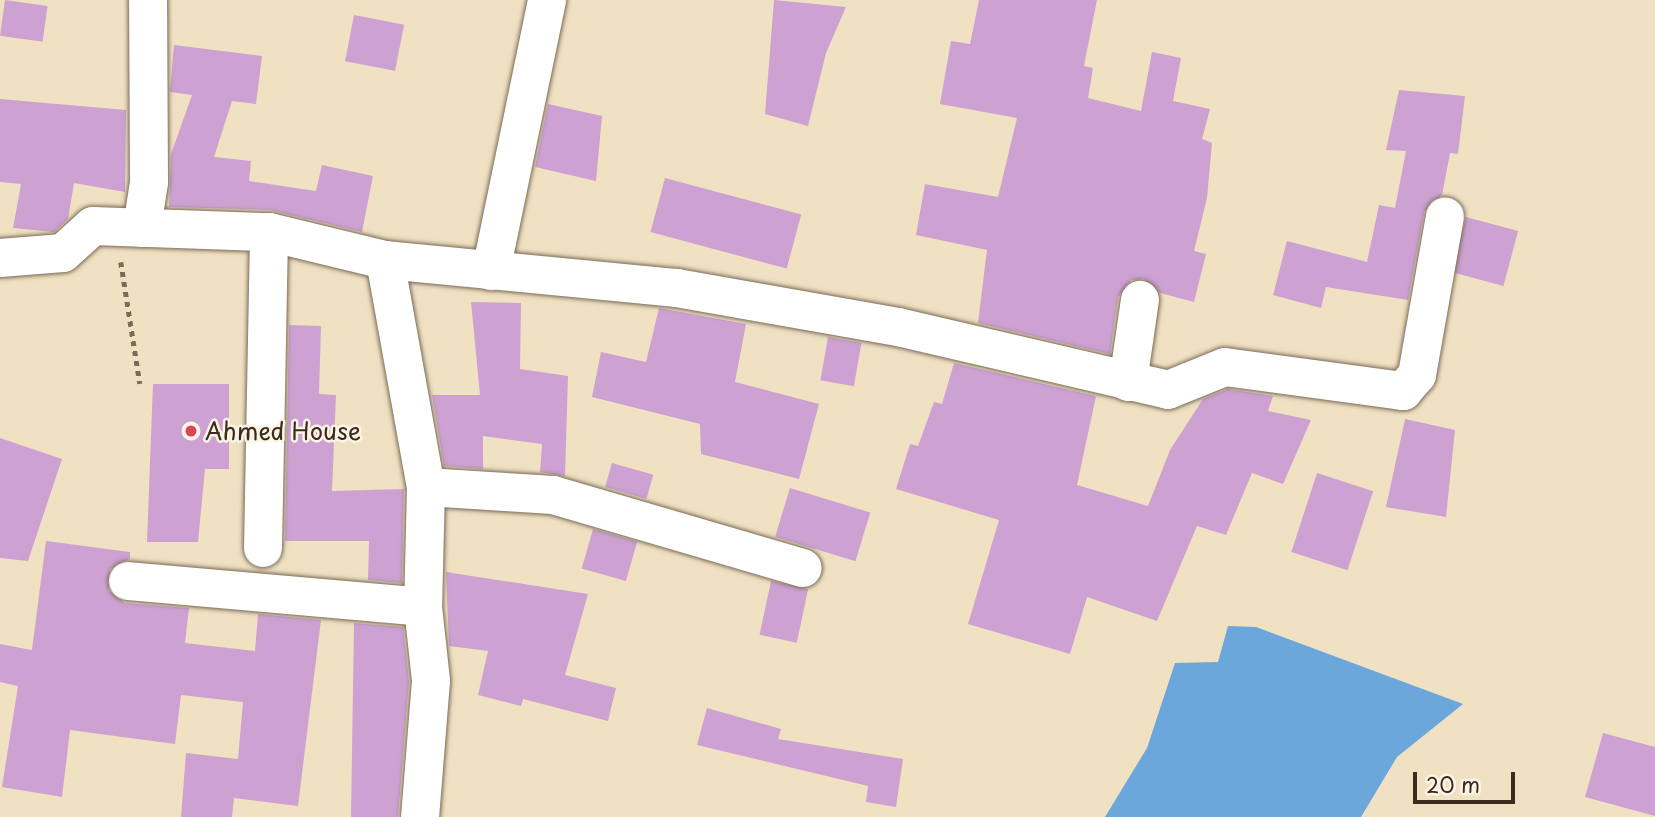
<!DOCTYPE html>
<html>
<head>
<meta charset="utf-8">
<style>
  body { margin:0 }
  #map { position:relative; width:1655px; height:817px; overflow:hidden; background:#f0e1c2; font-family:"Playpen Sans",sans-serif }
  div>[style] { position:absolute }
  .water>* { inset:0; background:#6ca7dc }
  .building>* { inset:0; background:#cda2d3; transform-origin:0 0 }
  .path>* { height:4.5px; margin-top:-2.25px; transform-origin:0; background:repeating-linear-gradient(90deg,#7a6a57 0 5px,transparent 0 10px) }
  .roads { filter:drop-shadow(0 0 2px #7a6a57) drop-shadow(0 0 2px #7a6a57) }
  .minor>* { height:38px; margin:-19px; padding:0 19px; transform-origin:19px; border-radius:19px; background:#fff }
  .dots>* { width:19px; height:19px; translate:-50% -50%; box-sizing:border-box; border:4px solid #fcf5e5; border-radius:50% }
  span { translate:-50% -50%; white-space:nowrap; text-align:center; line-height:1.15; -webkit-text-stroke:5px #fcf5e5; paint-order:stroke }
  .poi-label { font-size:24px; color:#3b2a1e }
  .left { translate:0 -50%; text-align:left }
  .scale { position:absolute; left:1413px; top:772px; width:102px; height:32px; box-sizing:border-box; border:4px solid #3b2a1e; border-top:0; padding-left:9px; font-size:21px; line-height:24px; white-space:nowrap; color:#3b2a1e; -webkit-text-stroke:5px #fcf5e5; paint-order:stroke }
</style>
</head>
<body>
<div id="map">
  <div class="water">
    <i style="clip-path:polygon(1228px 626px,1256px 627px,1463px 704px,1397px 757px,1361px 817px,1105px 817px,1147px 748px,1175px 663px,1218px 662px)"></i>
  </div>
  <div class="building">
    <i style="left:5px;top:0;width:43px;height:36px;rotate:8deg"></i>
    <i style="clip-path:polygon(774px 0,846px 7px,826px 53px,808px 126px,765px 114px)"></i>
    <i style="clip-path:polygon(979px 0,1097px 0,1084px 66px,1093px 68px,1088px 98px,1141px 111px,1152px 52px,1181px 58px,1173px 101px,1210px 109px,1202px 139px,1212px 143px,1207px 198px,1194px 251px,1206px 254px,1194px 302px,1160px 293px,1144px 279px,1131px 280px,1118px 297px,1110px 354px,978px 323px,987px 250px,916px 235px,925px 184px,998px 197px,1017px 118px,940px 104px,951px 41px,970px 44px)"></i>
    <i style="left:354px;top:15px;width:51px;height:47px;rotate:11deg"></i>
    <i style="clip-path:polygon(174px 45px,262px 56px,256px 104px,232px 101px,214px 157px,251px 161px,249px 181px,316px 191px,322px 165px,373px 176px,362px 232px,270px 210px,169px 207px,171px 154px,192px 95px,170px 92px)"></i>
    <i style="clip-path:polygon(1399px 90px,1465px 96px,1458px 154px,1450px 153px,1442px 195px,1424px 212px,1408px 300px,1326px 287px,1321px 308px,1273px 295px,1287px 241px,1367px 262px,1379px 205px,1395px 208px,1406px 151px,1386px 150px)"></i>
    <i style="clip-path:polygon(0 99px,126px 110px,125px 192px,74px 183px,68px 219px,54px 232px,13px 228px,21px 184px,0 182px)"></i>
    <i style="clip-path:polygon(548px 104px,602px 116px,596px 181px,535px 167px)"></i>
    <i style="left:665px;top:178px;width:141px;height:56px;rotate:15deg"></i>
    <i style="left:1466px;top:217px;width:54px;height:57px;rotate:15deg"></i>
    <i style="clip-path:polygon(471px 302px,521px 303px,520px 369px,568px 376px,565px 476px,540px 472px,542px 444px,483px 436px,483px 469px,444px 466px,432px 395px,480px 395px)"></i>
    <i style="clip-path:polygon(659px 308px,746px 324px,735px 382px,819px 404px,799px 479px,701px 454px,700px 424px,592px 397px,601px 352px,646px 362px)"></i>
    <i style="clip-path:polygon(289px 325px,321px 326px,319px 394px,336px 395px,332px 491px,404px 489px,402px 583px,368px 580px,369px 541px,285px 541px)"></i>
    <i style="left:828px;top:337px;width:34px;height:44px;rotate:10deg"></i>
    <i style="clip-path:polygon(954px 363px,1096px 396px,1077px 485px,1148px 506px,1170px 450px,1203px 399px,1228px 389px,1273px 396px,1268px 411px,1311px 420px,1283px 484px,1252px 473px,1226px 535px,1197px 526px,1157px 621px,1087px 597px,1070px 654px,968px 624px,999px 520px,896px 489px,910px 444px,918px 446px,934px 402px,942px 404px)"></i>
    <i style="clip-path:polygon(153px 384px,229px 384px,229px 469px,205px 469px,198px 542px,147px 542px)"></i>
    <i style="clip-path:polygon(1405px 419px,1455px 430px,1446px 517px,1386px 507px)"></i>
    <i style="clip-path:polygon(0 438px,62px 459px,28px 561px,0 558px)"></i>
    <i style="left:612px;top:463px;width:43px;height:25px;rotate:16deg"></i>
    <i style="left:1317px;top:473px;width:59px;height:83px;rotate:18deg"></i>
    <i style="left:790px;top:488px;width:84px;height:51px;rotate:17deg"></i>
    <i style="left:593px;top:529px;width:46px;height:41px;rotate:16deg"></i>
    <i style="clip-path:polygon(46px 541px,130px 552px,130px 559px,110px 569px,109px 591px,125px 603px,189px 608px,185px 643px,255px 651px,258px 614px,321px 620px,298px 806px,234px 798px,232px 817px,181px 817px,186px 753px,238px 759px,243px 702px,181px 695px,175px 744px,70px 730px,62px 797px,2px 787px,18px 686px,0 682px,0 644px,32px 650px)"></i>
    <i style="clip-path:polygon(446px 572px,588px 594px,565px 675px,616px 688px,608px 721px,523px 699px,521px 706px,478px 695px,488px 651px,449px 646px)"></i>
    <i style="left:771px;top:581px;width:38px;height:55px;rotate:12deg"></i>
    <i style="clip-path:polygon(354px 623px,403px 627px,409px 681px,398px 817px,351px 817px)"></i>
    <i style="clip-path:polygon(707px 708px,781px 729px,778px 739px,903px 759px,896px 807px,866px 802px,868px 786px,697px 745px)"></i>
    <i style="clip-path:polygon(1603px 733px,1655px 747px,1655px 816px,1585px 797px)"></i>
  </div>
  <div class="path">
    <i style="left:121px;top:262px;width:123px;rotate:81.1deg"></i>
  </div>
  <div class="roads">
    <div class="minor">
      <i style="left:142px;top:228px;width:47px;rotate:-81.3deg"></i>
      <i style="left:149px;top:182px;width:182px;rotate:-90.3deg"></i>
      <i style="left:0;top:258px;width:63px;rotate:-4.5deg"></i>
      <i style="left:63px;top:253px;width:40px;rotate:-42deg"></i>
      <i style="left:93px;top:226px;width:176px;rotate:2deg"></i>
      <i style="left:269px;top:232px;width:119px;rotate:13.6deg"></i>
      <i style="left:385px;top:260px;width:293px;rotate:5.5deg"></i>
      <i style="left:677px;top:288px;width:224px;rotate:10deg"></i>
      <i style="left:898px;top:327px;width:277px;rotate:13.1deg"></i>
      <i style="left:1168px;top:390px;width:61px;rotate:-22deg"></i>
      <i style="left:1225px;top:367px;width:180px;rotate:7.7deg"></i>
      <i style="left:1403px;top:391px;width:21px;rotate:-49deg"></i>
      <i style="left:1417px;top:375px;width:161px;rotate:-80deg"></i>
      <i style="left:385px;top:260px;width:231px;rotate:79.8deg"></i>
      <i style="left:426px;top:487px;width:120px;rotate:91.4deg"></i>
      <i style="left:423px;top:607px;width:74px;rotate:83.8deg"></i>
      <i style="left:431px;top:681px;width:136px;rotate:94.6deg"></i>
      <i style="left:491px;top:271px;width:277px;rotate:-78.3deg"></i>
      <i style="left:1128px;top:382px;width:83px;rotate:-81.7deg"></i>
      <i style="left:426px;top:487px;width:127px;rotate:3.6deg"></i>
      <i style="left:553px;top:495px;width:260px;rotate:16.3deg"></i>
      <i style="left:263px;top:548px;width:316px;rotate:-88.9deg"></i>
      <i style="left:128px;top:581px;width:296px;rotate:5deg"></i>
    </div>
  </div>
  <div class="dots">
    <i style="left:191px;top:431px;background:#d1495b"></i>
  </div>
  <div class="poi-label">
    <span class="left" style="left:205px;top:431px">Ahmed House</span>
  </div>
  <div class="scale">20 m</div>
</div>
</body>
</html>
